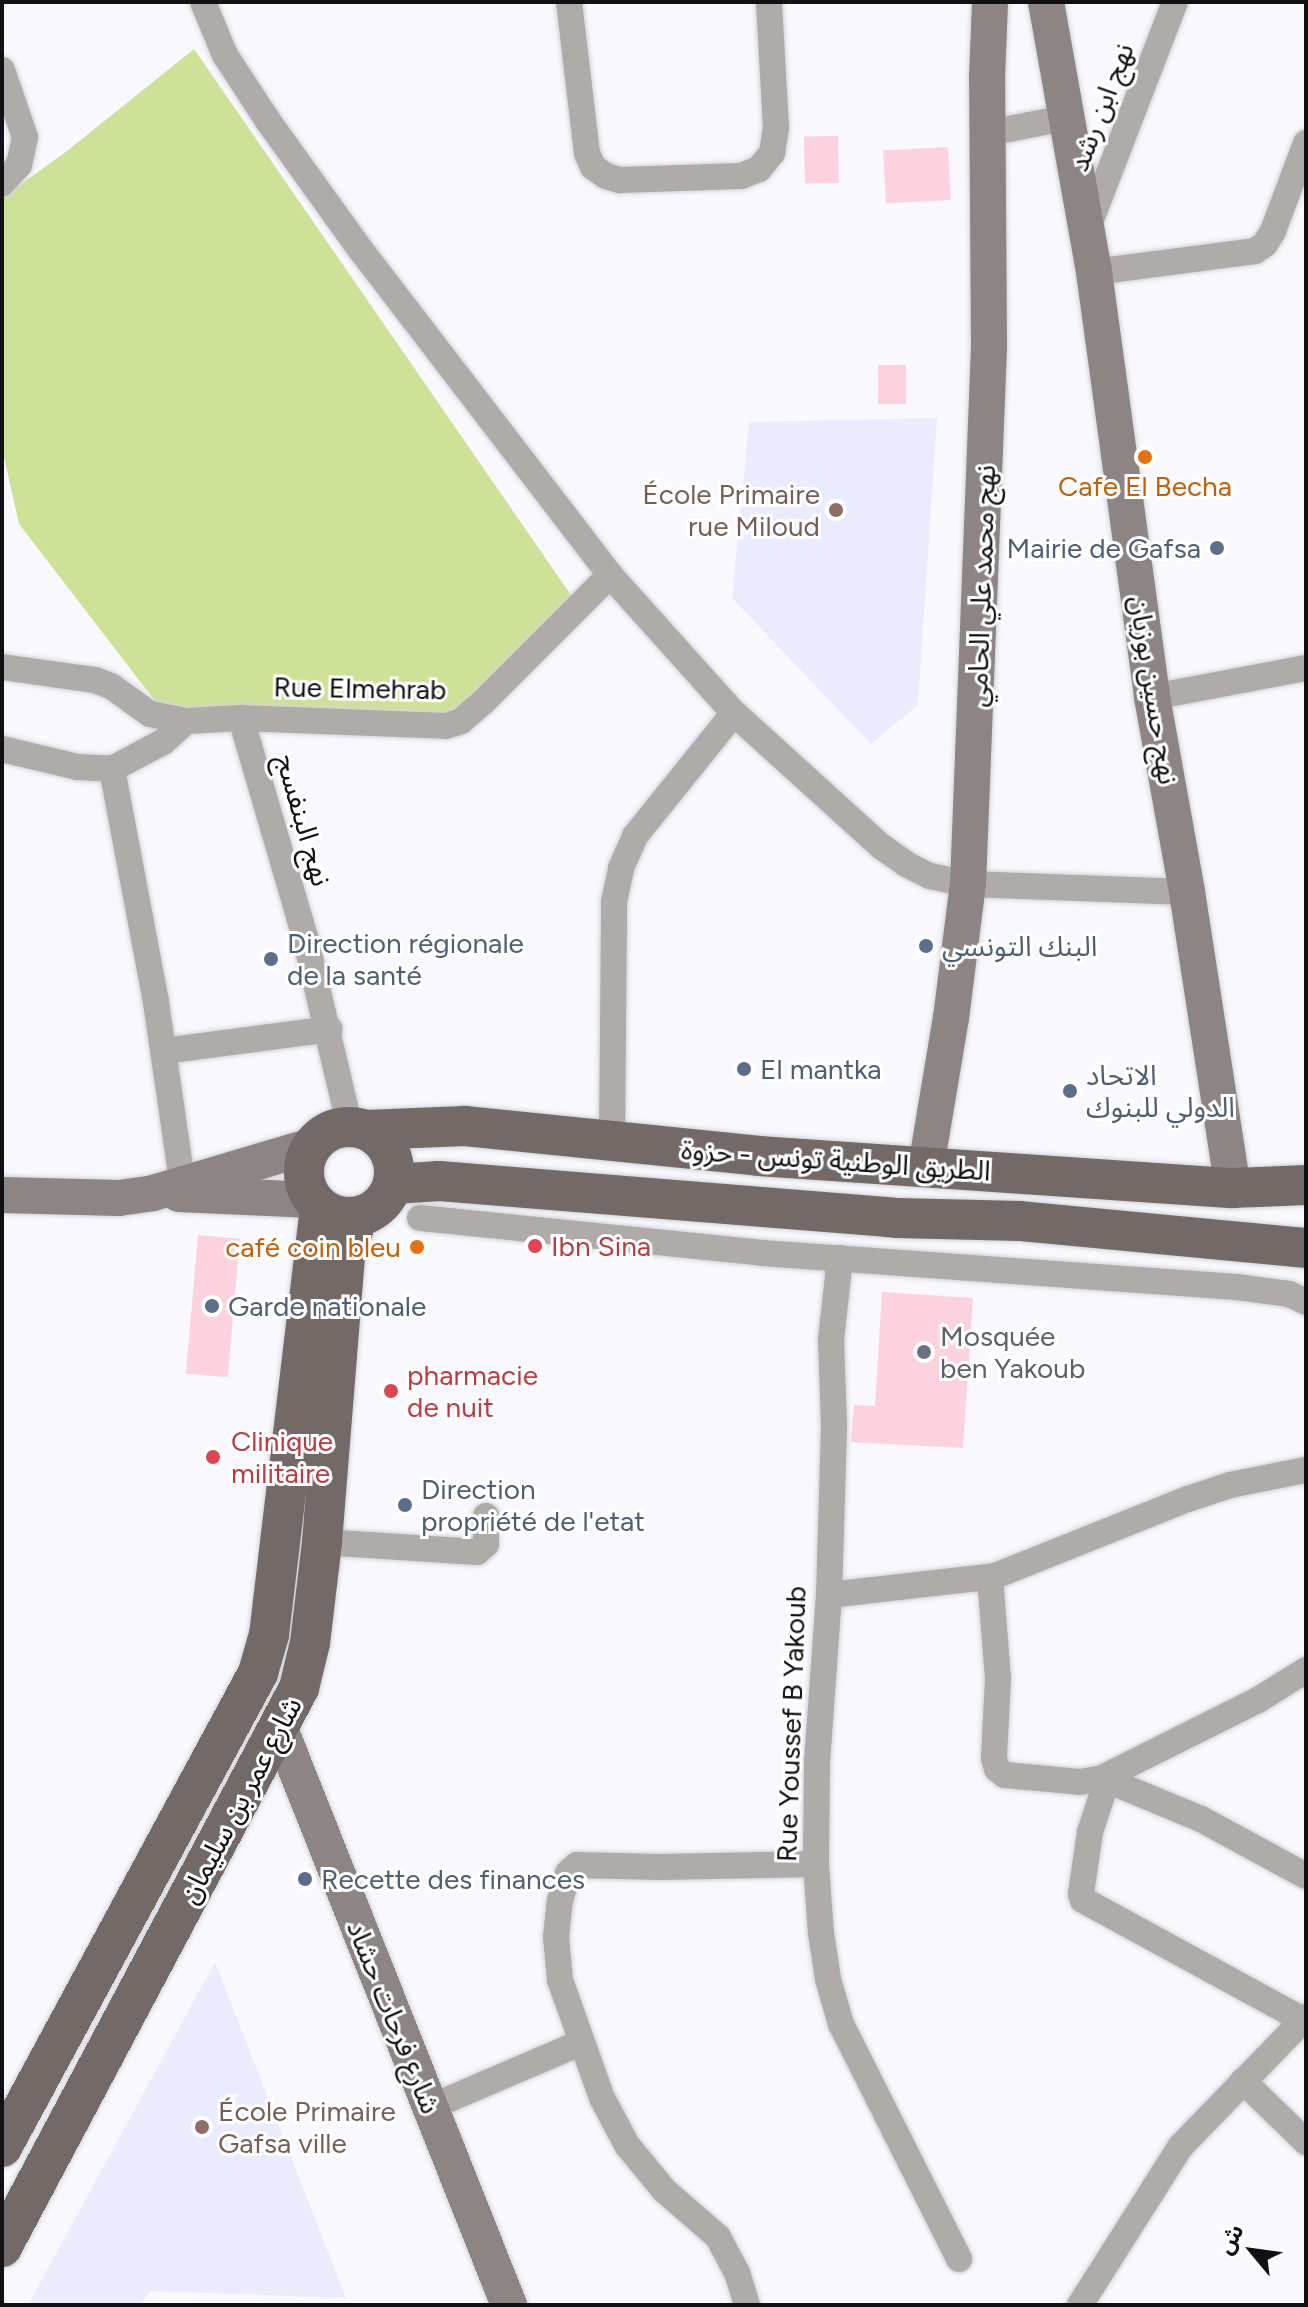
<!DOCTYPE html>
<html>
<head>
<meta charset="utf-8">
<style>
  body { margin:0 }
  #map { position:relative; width:1308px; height:2307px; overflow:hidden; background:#f8f8fe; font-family:Figtree,"Noto Sans Arabic",sans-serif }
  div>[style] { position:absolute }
  .built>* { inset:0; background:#eaecfd }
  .green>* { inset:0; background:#cde296 }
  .building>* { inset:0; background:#fbd2de; transform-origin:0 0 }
  .roads { filter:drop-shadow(0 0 2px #d3d3d9) drop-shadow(0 0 2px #d3d3d9) }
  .street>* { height:26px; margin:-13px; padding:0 13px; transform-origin:13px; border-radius:13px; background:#afaba9 }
  .secondary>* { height:36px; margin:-18px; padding:0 18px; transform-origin:18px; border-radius:18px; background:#8c8583 }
  .primary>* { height:40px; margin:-20px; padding:0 20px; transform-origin:20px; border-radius:20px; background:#736a68 }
  .primary>.ring { margin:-20px; padding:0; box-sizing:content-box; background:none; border:40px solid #736a68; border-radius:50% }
  .dots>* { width:22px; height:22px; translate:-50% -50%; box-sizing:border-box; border:4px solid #fff; border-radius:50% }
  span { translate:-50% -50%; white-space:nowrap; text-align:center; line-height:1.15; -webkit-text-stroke:6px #fff; paint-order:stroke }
  .street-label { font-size:28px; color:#111115 }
  .food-label { font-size:28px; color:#c56008 }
  .right { translate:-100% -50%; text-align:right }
  .education-label { font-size:28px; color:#785e54 }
  .left { translate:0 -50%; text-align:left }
  .service-label { font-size:28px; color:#4e5e75 }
  .health-label { font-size:28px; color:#be3a42 }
  .worship-label { font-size:28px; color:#5b616d }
  .frame { position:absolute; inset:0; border:4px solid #111115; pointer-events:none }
  .north { position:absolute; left:1212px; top:2211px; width:80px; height:80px; -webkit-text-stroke:6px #fff; paint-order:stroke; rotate:299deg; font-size:22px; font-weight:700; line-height:32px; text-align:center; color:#111115 }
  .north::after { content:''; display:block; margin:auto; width:28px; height:36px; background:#111115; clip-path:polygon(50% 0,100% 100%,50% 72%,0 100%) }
</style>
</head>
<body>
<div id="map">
  <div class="built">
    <i style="clip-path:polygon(937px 418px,918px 705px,871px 744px,732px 598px,749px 422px)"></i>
    <i style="clip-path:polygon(215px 1962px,346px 2298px,151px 2291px,139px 2305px,28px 2305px)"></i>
  </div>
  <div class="green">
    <i style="clip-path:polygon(194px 49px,573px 598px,473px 697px,441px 716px,159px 706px,19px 524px,2px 448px,2px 198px,67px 151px)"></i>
  </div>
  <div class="building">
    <i style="left:838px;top:136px;width:47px;height:34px;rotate:89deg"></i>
    <i style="left:948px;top:147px;width:53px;height:65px;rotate:87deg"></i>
    <i style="left:878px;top:365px;width:28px;height:39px"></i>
    <i style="left:198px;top:1235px;width:42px;height:139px;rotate:5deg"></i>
    <i style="clip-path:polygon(882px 1292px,973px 1298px,963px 1448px,851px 1442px,854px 1405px,875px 1406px)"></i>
  </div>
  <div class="roads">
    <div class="street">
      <i style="left:203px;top:2px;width:57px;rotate:67.5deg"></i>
      <i style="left:225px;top:55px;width:79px;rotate:56.9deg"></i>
      <i style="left:268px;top:121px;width:158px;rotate:54.3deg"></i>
      <i style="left:360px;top:249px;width:411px;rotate:52.5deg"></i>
      <i style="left:610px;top:575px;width:186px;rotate:48.1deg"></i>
      <i style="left:734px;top:713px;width:200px;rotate:42.2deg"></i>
      <i style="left:882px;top:847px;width:29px;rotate:35deg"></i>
      <i style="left:906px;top:864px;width:27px;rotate:27deg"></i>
      <i style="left:930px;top:876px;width:39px;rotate:12deg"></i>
      <i style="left:968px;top:884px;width:219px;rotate:2.1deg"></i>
      <i style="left:569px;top:2px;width:152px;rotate:83.2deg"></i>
      <i style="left:587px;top:153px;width:15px;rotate:67deg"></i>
      <i style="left:593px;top:167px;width:16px;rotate:35deg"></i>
      <i style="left:606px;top:176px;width:15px;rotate:16deg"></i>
      <i style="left:620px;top:180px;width:121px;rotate:-1.9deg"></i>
      <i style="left:741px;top:176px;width:19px;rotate:-21deg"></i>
      <i style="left:759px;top:169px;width:21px;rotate:-51deg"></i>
      <i style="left:772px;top:153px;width:25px;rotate:-81deg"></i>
      <i style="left:776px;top:128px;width:126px;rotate:-93.2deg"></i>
      <i style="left:2px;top:70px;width:71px;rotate:71.1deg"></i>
      <i style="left:25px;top:137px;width:29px;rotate:102deg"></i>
      <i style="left:19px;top:165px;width:25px;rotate:133deg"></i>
      <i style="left:988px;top:133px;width:79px;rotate:-10.9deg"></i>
      <i style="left:1087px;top:230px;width:244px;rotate:-68.9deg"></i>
      <i style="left:1094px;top:272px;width:162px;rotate:-7.4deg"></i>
      <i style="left:1255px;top:251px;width:12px;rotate:-35deg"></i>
      <i style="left:1265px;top:244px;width:15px;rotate:-58deg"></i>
      <i style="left:1273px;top:231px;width:94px;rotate:-69.4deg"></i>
      <i style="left:2px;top:667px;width:94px;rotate:8deg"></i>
      <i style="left:95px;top:680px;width:17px;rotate:21deg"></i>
      <i style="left:111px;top:686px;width:48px;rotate:35.7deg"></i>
      <i style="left:150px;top:714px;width:37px;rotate:11deg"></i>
      <i style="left:186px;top:721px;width:55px;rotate:-3.1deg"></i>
      <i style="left:241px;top:718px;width:205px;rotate:2.2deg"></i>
      <i style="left:446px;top:726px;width:16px;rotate:-18deg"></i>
      <i style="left:461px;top:721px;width:30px;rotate:-41deg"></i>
      <i style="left:484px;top:701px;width:178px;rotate:-45deg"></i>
      <i style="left:1152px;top:697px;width:157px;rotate:-10.7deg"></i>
      <i style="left:241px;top:718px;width:228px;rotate:73.7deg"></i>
      <i style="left:305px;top:937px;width:195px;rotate:76.7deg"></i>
      <i style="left:2px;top:749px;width:77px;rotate:13.5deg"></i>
      <i style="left:77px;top:767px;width:35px;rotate:3deg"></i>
      <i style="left:112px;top:769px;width:58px;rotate:-27.9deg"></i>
      <i style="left:163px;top:742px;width:31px;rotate:-42deg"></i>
      <i style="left:112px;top:769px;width:237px;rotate:79.3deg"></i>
      <i style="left:156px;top:1002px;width:195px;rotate:81.7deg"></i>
      <i style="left:164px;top:1051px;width:167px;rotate:-7.5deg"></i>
      <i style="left:612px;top:1143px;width:241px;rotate:-89.5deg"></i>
      <i style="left:614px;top:902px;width:35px;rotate:-78deg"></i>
      <i style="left:621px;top:868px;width:35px;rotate:-66deg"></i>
      <i style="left:635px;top:836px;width:158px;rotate:-51.2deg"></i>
      <i style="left:420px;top:1218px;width:344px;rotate:5.8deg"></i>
      <i style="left:762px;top:1253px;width:476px;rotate:4.1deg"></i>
      <i style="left:1237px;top:1287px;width:52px;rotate:7.7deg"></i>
      <i style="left:1289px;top:1294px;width:19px;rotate:25deg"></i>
      <i style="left:840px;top:1258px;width:81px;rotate:96.3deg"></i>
      <i style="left:831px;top:1339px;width:88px;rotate:88deg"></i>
      <i style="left:834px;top:1427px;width:168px;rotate:91.7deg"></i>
      <i style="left:829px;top:1595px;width:168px;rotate:94.1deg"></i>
      <i style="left:817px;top:1763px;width:101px;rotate:90.6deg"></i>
      <i style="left:816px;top:1864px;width:69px;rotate:85.9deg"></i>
      <i style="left:821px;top:1933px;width:47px;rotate:81.3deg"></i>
      <i style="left:828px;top:1979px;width:47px;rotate:73.9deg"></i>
      <i style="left:841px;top:2024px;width:263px;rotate:63.3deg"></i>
      <i style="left:322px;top:1542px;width:155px;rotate:3.7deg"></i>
      <i style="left:477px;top:1552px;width:12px;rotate:-42deg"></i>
      <i style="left:486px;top:1544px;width:28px;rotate:-90deg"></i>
      <i style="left:990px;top:1577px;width:101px;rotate:85.5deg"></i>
      <i style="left:998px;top:1678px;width:80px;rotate:92.9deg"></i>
      <i style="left:994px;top:1758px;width:11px;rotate:75deg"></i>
      <i style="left:997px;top:1769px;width:10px;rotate:37deg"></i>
      <i style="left:1005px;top:1775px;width:75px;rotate:5.3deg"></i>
      <i style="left:1080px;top:1782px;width:22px;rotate:-10deg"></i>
      <i style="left:1102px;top:1778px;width:174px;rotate:-26.6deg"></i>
      <i style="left:1258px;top:1700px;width:57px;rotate:-32deg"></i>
      <i style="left:829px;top:1595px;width:167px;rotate:-6.5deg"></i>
      <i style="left:995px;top:1576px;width:208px;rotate:-21.8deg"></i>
      <i style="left:1188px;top:1499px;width:44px;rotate:-18.4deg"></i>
      <i style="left:1230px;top:1485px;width:77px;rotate:-11.2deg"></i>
      <i style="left:1102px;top:1778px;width:107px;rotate:22.5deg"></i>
      <i style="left:1201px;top:1819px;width:119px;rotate:28.5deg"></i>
      <i style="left:1107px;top:1780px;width:55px;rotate:108.1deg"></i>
      <i style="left:1090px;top:1832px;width:63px;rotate:98.3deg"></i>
      <i style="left:1081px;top:1894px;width:6px;rotate:72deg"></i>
      <i style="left:1083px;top:1900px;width:251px;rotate:28.6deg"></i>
      <i style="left:1243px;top:2081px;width:88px;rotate:44.1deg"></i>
      <i style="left:431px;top:2107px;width:162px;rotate:-23.2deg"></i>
      <i style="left:747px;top:2305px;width:34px;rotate:-107deg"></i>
      <i style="left:737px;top:2273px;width:41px;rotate:-117.8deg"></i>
      <i style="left:718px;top:2237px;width:72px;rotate:-139deg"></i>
      <i style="left:664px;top:2190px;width:58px;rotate:-129.4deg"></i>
      <i style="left:627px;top:2145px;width:53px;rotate:-118deg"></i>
      <i style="left:602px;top:2098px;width:125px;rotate:-109.6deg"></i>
      <i style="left:560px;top:1980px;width:43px;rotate:-95.3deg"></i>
      <i style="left:556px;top:1937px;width:36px;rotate:-84deg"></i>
      <i style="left:560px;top:1901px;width:29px;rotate:-74deg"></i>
      <i style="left:568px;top:1873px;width:12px;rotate:-42deg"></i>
      <i style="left:577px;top:1865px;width:83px;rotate:1.4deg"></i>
      <i style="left:660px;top:1867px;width:156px;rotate:-1.1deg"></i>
      <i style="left:1080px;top:2305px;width:188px;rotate:-57.6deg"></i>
      <i style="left:1181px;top:2146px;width:180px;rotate:-45.9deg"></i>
    </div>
    <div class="secondary">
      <i style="left:1046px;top:2px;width:274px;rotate:79.9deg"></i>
      <i style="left:1094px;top:272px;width:429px;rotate:82.2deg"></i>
      <i style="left:1152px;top:697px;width:198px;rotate:79.8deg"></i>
      <i style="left:1187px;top:892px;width:300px;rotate:81.2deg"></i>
      <i style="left:926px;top:1167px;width:151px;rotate:-80.5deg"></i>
      <i style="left:951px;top:1018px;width:135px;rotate:-82.8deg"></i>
      <i style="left:968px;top:884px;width:538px;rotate:-87.76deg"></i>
      <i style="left:989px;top:346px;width:268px;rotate:-90.4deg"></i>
      <i style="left:987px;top:78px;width:76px;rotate:-87.7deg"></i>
      <i style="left:179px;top:1194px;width:134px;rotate:2.6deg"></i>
      <i style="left:2px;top:1195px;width:117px;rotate:1.5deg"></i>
      <i style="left:119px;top:1198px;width:34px;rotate:-8deg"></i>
      <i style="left:153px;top:1193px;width:166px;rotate:-16.5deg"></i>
      <i style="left:280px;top:1729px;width:620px;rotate:68.32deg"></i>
    </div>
    <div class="primary">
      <i class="ring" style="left:304px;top:1127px;width:50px;height:50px"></i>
      <i style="left:366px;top:1130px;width:99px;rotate:-2.3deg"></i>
      <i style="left:465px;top:1126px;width:296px;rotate:5.8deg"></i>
      <i style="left:759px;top:1156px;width:475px;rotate:3.9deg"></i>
      <i style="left:1233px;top:1188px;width:73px;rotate:-2.4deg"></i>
      <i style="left:394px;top:1184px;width:45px;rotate:-3.8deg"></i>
      <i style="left:439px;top:1181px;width:459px;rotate:4.6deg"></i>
      <i style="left:897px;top:1218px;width:123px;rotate:1.4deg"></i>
      <i style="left:1020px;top:1221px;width:287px;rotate:5.4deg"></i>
      <i style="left:2px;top:2147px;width:539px;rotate:-61.63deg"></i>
      <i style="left:258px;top:1673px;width:40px;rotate:-74deg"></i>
      <i style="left:269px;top:1635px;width:431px;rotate:-83.2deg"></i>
      <i style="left:2px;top:2247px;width:633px;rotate:-62.02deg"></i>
      <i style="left:299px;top:1688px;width:46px;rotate:-76.3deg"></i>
      <i style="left:310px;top:1643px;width:102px;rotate:-83.2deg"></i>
      <i style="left:322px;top:1542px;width:288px;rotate:-85.4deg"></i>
      <i style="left:345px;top:1255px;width:40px;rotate:-72deg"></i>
    </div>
  </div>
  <div class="dots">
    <i style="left:1145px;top:457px;background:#e8710a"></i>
    <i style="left:836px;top:510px;background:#8d6e63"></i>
    <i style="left:1217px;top:548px;background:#5c6f8a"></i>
    <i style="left:926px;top:946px;background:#5c6f8a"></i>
    <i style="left:271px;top:959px;background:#5c6f8a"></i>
    <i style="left:744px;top:1069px;background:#5c6f8a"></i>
    <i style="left:1070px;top:1091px;background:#5c6f8a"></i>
    <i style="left:535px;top:1246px;background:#e0444e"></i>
    <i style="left:417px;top:1247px;background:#e8710a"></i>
    <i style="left:212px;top:1306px;background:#5c6f8a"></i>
    <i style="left:924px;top:1352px;background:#6b7280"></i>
    <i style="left:391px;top:1391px;background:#e0444e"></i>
    <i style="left:213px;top:1457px;background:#e0444e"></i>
    <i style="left:405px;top:1505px;background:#5c6f8a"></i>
    <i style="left:305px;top:1879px;background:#5c6f8a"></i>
    <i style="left:202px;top:2127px;background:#8d6e63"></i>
  </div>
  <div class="street-label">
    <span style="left:1101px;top:107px;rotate:-69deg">نهج ابن رشد</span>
    <span style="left:981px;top:586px;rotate:-88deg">نهج محمد علي الحامي</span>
    <span style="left:360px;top:688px;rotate:1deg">Rue Elmehrab</span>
    <span style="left:1154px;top:690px;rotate:81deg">نهج حسين بوزيان</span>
    <span style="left:304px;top:820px;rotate:74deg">نهج البنفسج</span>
    <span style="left:836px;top:1160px;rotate:4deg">الطريق الوطنية تونس - حزوة</span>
    <span style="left:791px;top:1724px;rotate:-88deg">Rue Youssef B Yakoub</span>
    <span style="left:240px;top:1800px;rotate:-62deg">شارع عمر بن سليمان</span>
    <span style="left:394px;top:2017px;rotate:68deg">شارع فرحات حشاد</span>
  </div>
  <div class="food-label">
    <span style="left:1145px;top:486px">Cafe El Becha</span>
    <span class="right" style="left:401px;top:1247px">café coin bleu</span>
  </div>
  <div class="education-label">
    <span class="right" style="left:820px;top:510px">École Primaire<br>rue Miloud</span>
    <span class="left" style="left:218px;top:2127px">École Primaire<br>Gafsa ville</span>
  </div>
  <div class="service-label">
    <span class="right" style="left:1201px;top:548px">Mairie de Gafsa</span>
    <span class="left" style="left:287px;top:959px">Direction régionale<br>de la santé</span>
    <span class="left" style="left:942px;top:946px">البنك التونسي</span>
    <span class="left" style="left:760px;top:1069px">El mantka</span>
    <span class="left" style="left:1086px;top:1091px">الاتحاد<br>الدولي للبنوك</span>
    <span class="left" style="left:228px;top:1306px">Garde nationale</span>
    <span class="left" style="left:421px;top:1505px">Direction<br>propriété de l'etat</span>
    <span class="left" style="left:321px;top:1879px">Recette des finances</span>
  </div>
  <div class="health-label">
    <span class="left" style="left:551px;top:1246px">Ibn Sina</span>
    <span class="left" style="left:407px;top:1391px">pharmacie<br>de nuit</span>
    <span class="left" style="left:231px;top:1457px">Clinique<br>militaire</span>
  </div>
  <div class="worship-label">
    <span class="left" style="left:940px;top:1352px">Mosquée<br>ben Yakoub</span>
  </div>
  <div class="frame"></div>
  <div class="north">ش</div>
</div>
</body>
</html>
